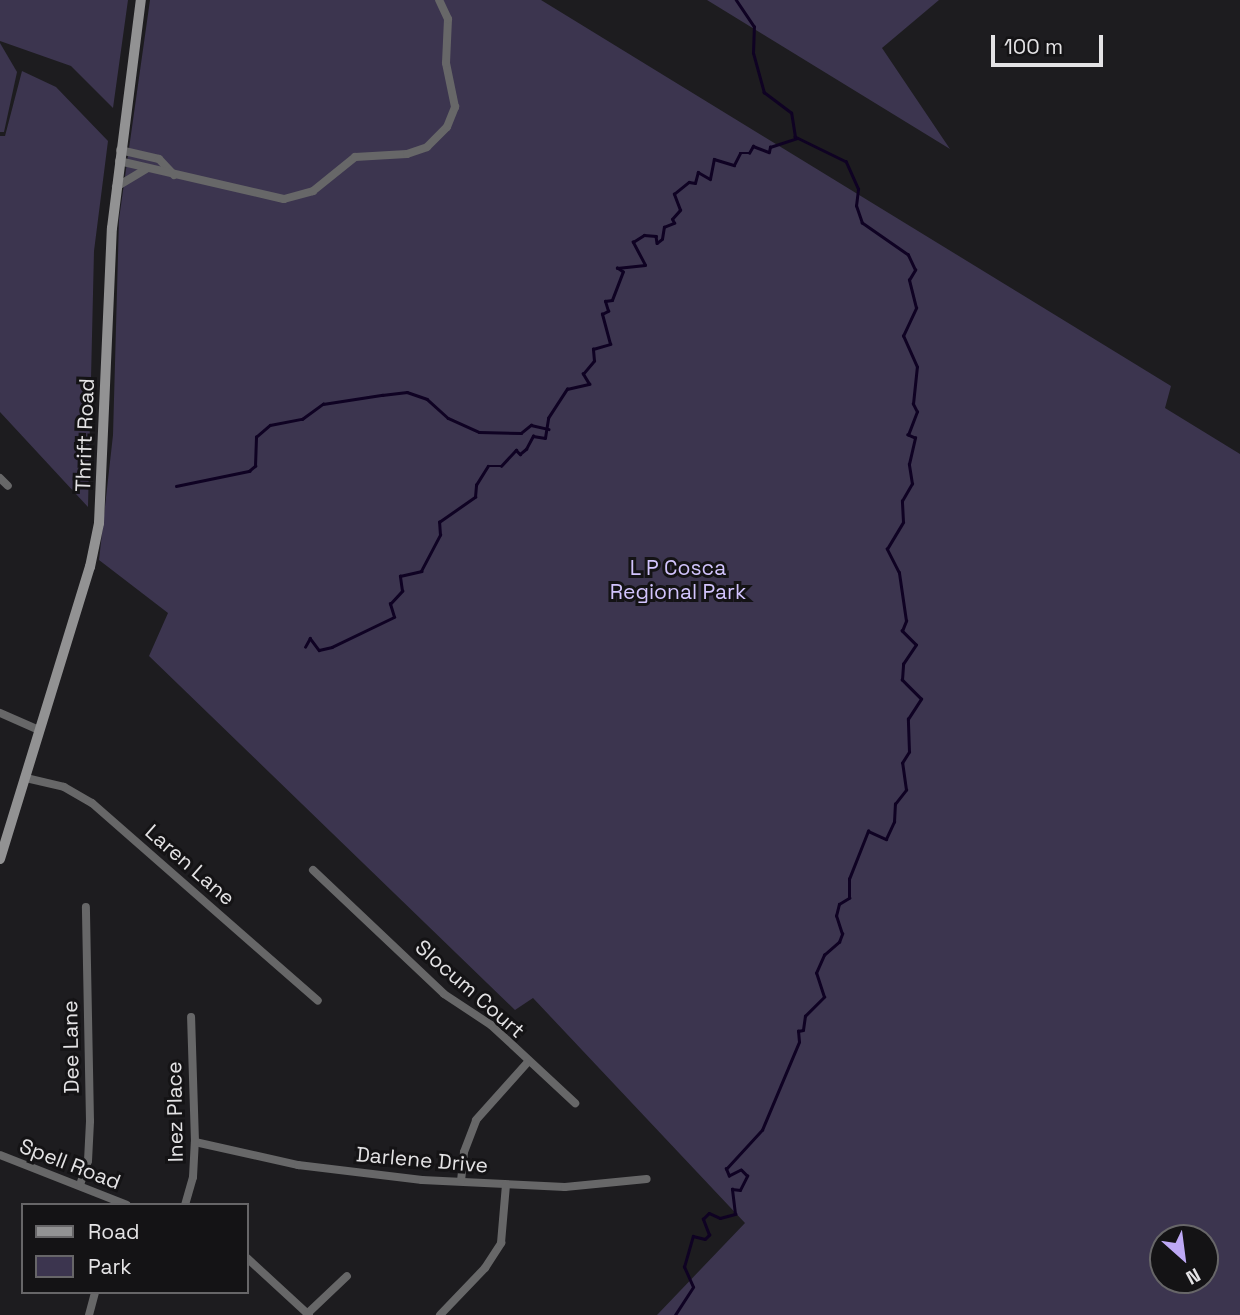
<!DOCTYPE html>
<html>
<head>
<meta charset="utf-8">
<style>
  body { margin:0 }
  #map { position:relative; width:1240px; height:1315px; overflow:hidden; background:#1d1c1f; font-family:"Space Grotesk",sans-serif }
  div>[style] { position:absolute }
  .green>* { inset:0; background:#3c354f }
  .stream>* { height:2.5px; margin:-1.25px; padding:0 1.25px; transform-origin:1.25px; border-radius:1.25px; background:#0f0223 }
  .street>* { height:8px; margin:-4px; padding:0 4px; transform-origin:4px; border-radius:4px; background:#676768 }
  .secondary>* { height:10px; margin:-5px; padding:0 5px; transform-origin:5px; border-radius:5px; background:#929293 }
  span { translate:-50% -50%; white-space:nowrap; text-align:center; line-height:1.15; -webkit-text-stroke:6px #141315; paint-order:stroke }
  .street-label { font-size:21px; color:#e4e3e5 }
  .park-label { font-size:21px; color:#d2c4fd }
  .legend { position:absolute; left:21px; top:1203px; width:228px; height:91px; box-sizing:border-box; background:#141315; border:2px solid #676668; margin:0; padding:9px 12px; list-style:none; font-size:21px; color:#e4e3e5 }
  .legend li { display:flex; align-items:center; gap:14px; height:35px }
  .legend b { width:35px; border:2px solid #676668 }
  .north { position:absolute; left:1149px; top:1224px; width:70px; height:70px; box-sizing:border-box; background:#141315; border:2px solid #676668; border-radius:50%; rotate:152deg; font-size:19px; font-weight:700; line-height:28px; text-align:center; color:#e4e3e5 }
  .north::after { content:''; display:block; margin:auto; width:24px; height:32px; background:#bea9f5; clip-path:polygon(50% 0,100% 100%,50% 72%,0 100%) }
  .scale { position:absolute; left:991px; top:35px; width:112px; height:32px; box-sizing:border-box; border:4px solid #e4e3e5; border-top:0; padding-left:9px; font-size:21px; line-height:24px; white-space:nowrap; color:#e4e3e5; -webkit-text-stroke:5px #141315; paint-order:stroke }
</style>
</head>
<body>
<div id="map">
  <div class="green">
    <i style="clip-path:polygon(0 0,128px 0,113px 108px,71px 66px,0 41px)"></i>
    <i style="clip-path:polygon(evenodd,150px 0,541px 0,1171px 386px,1165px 408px,1240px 454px,1240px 1315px,657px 1315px,745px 1223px,533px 998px,515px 1010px,149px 656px,168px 613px,99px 560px,113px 435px,119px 219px,150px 0,1163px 1238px,1205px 1238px,1205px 1280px,1163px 1280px,1163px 1238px)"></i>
    <i style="clip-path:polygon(707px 0,939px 0,882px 48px,950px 149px)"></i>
    <i style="clip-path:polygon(0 43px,17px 72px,4px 132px,0 132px)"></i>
    <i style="clip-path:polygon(22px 71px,56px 87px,108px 141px,94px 251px,88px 507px,0 412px,0 136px,5px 136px)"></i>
  </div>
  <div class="stream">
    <i style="left:176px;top:486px;width:75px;rotate:-11.6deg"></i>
    <i style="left:249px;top:471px;width:8px;rotate:-40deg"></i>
    <i style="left:255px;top:466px;width:29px;rotate:-88deg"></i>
    <i style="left:256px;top:437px;width:18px;rotate:-41deg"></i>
    <i style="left:270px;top:425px;width:33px;rotate:-11deg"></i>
    <i style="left:302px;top:419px;width:26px;rotate:-36deg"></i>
    <i style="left:323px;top:404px;width:60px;rotate:-8.7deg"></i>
    <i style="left:382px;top:395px;width:25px;rotate:-7deg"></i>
    <i style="left:407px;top:392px;width:21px;rotate:19deg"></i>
    <i style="left:427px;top:399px;width:28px;rotate:42deg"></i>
    <i style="left:448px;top:418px;width:34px;rotate:24deg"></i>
    <i style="left:479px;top:432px;width:42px;rotate:1.4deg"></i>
    <i style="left:521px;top:433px;width:13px;rotate:-39deg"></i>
    <i style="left:531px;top:425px;width:18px;rotate:13deg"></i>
    <i style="left:305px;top:647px;width:10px;rotate:-61deg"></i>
    <i style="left:310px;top:638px;width:15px;rotate:53deg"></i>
    <i style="left:319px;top:650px;width:13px;rotate:-13deg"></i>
    <i style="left:332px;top:647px;width:69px;rotate:-25.8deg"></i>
    <i style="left:394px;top:617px;width:14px;rotate:-107deg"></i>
    <i style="left:390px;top:604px;width:18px;rotate:-47deg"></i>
    <i style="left:402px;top:591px;width:15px;rotate:-98deg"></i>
    <i style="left:400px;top:576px;width:22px;rotate:-13deg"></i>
    <i style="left:421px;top:571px;width:41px;rotate:-62.2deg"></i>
    <i style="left:440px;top:535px;width:13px;rotate:-94deg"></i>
    <i style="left:439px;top:522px;width:44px;rotate:-34.8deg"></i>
    <i style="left:475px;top:497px;width:12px;rotate:-85deg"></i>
    <i style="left:476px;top:485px;width:22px;rotate:-58deg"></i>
    <i style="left:488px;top:466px;width:13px"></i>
    <i style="left:501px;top:466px;width:22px;rotate:-47deg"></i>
    <i style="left:516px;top:450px;width:6px;rotate:45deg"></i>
    <i style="left:520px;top:454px;width:8px;rotate:-40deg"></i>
    <i style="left:526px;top:449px;width:15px;rotate:-62deg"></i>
    <i style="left:533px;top:436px;width:12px;rotate:9deg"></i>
    <i style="left:545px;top:438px;width:20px;rotate:-81deg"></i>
    <i style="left:548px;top:418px;width:35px;rotate:-57deg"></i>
    <i style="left:567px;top:389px;width:23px;rotate:-13deg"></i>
    <i style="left:589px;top:384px;width:12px;rotate:-121deg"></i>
    <i style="left:583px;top:374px;width:17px;rotate:-50deg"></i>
    <i style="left:594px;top:361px;width:12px;rotate:-95deg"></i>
    <i style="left:593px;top:349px;width:18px;rotate:-16deg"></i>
    <i style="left:610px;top:344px;width:31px;rotate:-105deg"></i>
    <i style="left:602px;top:314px;width:7px;rotate:-27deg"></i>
    <i style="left:608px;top:311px;width:10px;rotate:-107deg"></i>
    <i style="left:605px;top:301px;width:7px;rotate:-8deg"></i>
    <i style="left:612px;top:300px;width:30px;rotate:-69deg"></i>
    <i style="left:623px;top:272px;width:7px;rotate:-146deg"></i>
    <i style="left:617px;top:268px;width:28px;rotate:-6deg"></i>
    <i style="left:645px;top:265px;width:26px;rotate:-118deg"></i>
    <i style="left:633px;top:242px;width:13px;rotate:-32deg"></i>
    <i style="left:644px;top:235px;width:12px;rotate:5deg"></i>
    <i style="left:656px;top:236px;width:7px;rotate:82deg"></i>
    <i style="left:657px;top:243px;width:6px;rotate:-39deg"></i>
    <i style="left:662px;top:239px;width:12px;rotate:-81deg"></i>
    <i style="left:664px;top:227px;width:11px;rotate:-22deg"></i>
    <i style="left:674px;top:223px;width:4px;rotate:-117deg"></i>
    <i style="left:672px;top:219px;width:12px;rotate:-48deg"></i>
    <i style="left:680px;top:210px;width:17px;rotate:-111deg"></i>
    <i style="left:674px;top:194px;width:19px;rotate:-39deg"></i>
    <i style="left:689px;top:182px;width:6px;rotate:9deg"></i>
    <i style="left:695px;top:183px;width:11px;rotate:-75deg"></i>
    <i style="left:698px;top:172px;width:14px;rotate:30deg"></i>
    <i style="left:710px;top:179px;width:20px;rotate:-79deg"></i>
    <i style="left:714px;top:159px;width:21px;rotate:17deg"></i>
    <i style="left:734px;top:165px;width:13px;rotate:-63deg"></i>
    <i style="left:740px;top:153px;width:9px"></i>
    <i style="left:749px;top:153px;width:8px;rotate:-60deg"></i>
    <i style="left:753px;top:146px;width:17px;rotate:21deg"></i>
    <i style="left:769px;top:152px;width:5px;rotate:-79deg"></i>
    <i style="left:770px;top:147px;width:28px;rotate:-18deg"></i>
    <i style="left:675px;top:1315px;width:33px;rotate:-57deg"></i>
    <i style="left:693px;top:1287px;width:22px;rotate:-114deg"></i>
    <i style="left:684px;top:1267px;width:32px;rotate:-74deg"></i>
    <i style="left:693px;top:1236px;width:12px;rotate:14deg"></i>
    <i style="left:705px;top:1239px;width:6px;rotate:-45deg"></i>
    <i style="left:709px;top:1235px;width:17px;rotate:-111deg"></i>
    <i style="left:703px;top:1219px;width:8px;rotate:-45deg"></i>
    <i style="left:709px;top:1213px;width:12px;rotate:24deg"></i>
    <i style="left:720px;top:1218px;width:16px;rotate:-15deg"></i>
    <i style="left:735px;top:1214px;width:25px;rotate:-97deg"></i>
    <i style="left:732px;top:1189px;width:8px;rotate:7deg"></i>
    <i style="left:740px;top:1190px;width:16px;rotate:-63deg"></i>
    <i style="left:747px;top:1176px;width:8px;rotate:-135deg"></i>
    <i style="left:741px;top:1170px;width:13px;rotate:153deg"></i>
    <i style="left:729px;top:1176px;width:8px;rotate:-113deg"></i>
    <i style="left:726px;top:1169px;width:53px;rotate:-47.3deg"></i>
    <i style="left:762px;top:1130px;width:95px;rotate:-67.2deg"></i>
    <i style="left:799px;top:1042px;width:11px;rotate:-95deg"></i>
    <i style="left:798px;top:1031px;width:5px;rotate:-11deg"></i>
    <i style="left:803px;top:1030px;width:14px;rotate:-82deg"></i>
    <i style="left:805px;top:1016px;width:27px;rotate:-45deg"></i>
    <i style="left:824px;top:997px;width:25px;rotate:-108deg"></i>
    <i style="left:816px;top:973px;width:20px;rotate:-66deg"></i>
    <i style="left:824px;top:955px;width:20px;rotate:-41deg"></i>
    <i style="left:839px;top:942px;width:9px;rotate:-69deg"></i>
    <i style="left:842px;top:934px;width:19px;rotate:-108deg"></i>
    <i style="left:836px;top:916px;width:12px;rotate:-76deg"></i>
    <i style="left:839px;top:904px;width:12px;rotate:-31deg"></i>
    <i style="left:849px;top:898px;width:19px;rotate:-90deg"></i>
    <i style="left:849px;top:879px;width:52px;rotate:-68.4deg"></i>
    <i style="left:868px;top:831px;width:20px;rotate:24deg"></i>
    <i style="left:886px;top:839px;width:19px;rotate:-65deg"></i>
    <i style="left:894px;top:822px;width:18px;rotate:-87deg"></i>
    <i style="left:895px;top:804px;width:18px;rotate:-52deg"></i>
    <i style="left:906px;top:790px;width:27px;rotate:-98deg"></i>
    <i style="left:902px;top:763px;width:13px;rotate:-58deg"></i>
    <i style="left:909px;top:752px;width:33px;rotate:-92deg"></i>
    <i style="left:908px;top:719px;width:24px;rotate:-57deg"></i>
    <i style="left:921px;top:699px;width:27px;rotate:-135deg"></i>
    <i style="left:902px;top:680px;width:16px;rotate:-86deg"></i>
    <i style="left:903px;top:664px;width:23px;rotate:-56deg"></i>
    <i style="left:916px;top:645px;width:20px;rotate:-135deg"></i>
    <i style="left:902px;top:631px;width:11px;rotate:-68deg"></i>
    <i style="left:906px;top:621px;width:49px;rotate:-98.3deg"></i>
    <i style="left:899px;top:573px;width:27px;rotate:-117deg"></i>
    <i style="left:887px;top:549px;width:31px;rotate:-59deg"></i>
    <i style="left:903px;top:522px;width:21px;rotate:-93deg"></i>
    <i style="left:902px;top:501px;width:20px;rotate:-60deg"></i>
    <i style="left:912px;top:484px;width:20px;rotate:-99deg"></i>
    <i style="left:909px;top:464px;width:27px;rotate:-77deg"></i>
    <i style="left:915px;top:438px;width:8px;rotate:-157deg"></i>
    <i style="left:908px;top:435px;width:25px;rotate:-69deg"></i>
    <i style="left:917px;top:412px;width:9px;rotate:-117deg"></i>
    <i style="left:913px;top:404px;width:37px;rotate:-84deg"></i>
    <i style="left:917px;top:367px;width:34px;rotate:-114deg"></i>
    <i style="left:903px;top:336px;width:31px;rotate:-65deg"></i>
    <i style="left:916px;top:308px;width:29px;rotate:-104deg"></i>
    <i style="left:909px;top:280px;width:12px;rotate:-59deg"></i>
    <i style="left:915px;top:270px;width:17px;rotate:-115deg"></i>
    <i style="left:908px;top:255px;width:56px;rotate:-145.2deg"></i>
    <i style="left:862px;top:223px;width:18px;rotate:-109deg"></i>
    <i style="left:856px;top:206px;width:17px;rotate:-83deg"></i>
    <i style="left:858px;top:189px;width:30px;rotate:-114deg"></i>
    <i style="left:846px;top:162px;width:57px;rotate:-153.9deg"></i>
    <i style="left:795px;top:137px;width:24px;rotate:-99deg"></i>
    <i style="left:791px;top:113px;width:34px;rotate:-143deg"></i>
    <i style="left:764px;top:93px;width:41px;rotate:-105.4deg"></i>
    <i style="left:753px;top:53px;width:26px;rotate:-88deg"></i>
    <i style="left:754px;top:27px;width:32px;rotate:-124deg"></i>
  </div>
  <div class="street">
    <i style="left:120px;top:150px;width:40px;rotate:13deg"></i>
    <i style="left:159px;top:159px;width:22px;rotate:47deg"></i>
    <i style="left:119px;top:161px;width:169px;rotate:13deg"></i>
    <i style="left:284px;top:199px;width:30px;rotate:-15deg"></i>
    <i style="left:313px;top:191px;width:54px;rotate:-39deg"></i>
    <i style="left:355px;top:157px;width:52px;rotate:-3.3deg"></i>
    <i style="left:407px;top:154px;width:21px;rotate:-19deg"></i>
    <i style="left:427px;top:147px;width:28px;rotate:-45deg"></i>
    <i style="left:447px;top:127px;width:22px;rotate:-68deg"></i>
    <i style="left:455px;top:107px;width:45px;rotate:-101.6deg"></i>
    <i style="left:446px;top:63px;width:44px;rotate:-87.4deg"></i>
    <i style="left:448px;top:19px;width:21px;rotate:-115deg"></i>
    <i style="left:116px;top:187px;width:35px;rotate:-31deg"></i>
    <i style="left:0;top:478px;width:11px;rotate:45deg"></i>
    <i style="left:0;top:713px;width:43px;rotate:23.6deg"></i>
    <i style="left:26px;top:778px;width:39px;rotate:13deg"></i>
    <i style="left:64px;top:787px;width:32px;rotate:30deg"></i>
    <i style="left:92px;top:803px;width:300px;rotate:41.2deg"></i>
    <i style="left:313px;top:870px;width:180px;rotate:43.4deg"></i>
    <i style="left:444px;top:994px;width:56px;rotate:33.4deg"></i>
    <i style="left:491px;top:1025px;width:115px;rotate:42.9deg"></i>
    <i style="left:195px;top:1142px;width:106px;rotate:12.6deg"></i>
    <i style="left:298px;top:1165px;width:125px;rotate:6.9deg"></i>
    <i style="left:422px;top:1180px;width:143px;rotate:2.8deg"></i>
    <i style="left:565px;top:1187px;width:82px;rotate:-5.6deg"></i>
    <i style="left:0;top:1155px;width:136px;rotate:21.5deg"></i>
    <i style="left:461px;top:1181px;width:29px;rotate:-84deg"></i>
    <i style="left:464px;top:1152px;width:34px;rotate:-69deg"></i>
    <i style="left:476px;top:1120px;width:76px;rotate:-48.2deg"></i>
    <i style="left:80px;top:1185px;width:25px;rotate:-72deg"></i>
    <i style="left:88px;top:1161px;width:40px;rotate:-87.1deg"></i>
    <i style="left:90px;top:1121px;width:214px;rotate:-91.1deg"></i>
    <i style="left:185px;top:1205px;width:29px;rotate:-74deg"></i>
    <i style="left:193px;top:1177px;width:35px;rotate:-87deg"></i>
    <i style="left:195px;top:1142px;width:125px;rotate:-91.8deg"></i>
    <i style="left:247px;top:1258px;width:84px;rotate:42.6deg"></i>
    <i style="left:307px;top:1314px;width:55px;rotate:-43.5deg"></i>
    <i style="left:89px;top:1315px;width:24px;rotate:-75deg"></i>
    <i style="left:440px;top:1315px;width:65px;rotate:-46.2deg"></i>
    <i style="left:485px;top:1268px;width:30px;rotate:-57deg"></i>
    <i style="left:501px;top:1243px;width:58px;rotate:-85.1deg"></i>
  </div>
  <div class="secondary">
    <i style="left:0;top:859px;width:306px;rotate:-72.9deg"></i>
    <i style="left:90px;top:567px;width:45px;rotate:-78.4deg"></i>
    <i style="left:99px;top:523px;width:295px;rotate:-87.5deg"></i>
    <i style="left:112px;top:228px;width:230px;rotate:-82.8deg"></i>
  </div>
  <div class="street-label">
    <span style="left:85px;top:435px;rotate:-88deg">Thrift Road</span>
    <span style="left:190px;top:865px;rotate:41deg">Laren Lane</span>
    <span style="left:470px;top:989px;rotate:41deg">Slocum Court</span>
    <span style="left:71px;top:1047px;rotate:-91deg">Dee Lane</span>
    <span style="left:175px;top:1112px;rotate:-91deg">Inez Place</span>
    <span style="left:422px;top:1160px;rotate:5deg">Darlene Drive</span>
    <span style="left:70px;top:1164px;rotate:21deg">Spell Road</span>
  </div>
  <div class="park-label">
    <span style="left:678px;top:580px">L P Cosca<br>Regional Park</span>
  </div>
  <ul class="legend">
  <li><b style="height:9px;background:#929293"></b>Road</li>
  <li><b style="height:19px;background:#3c354f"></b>Park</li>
  </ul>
  <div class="north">N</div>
  <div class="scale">100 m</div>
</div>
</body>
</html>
